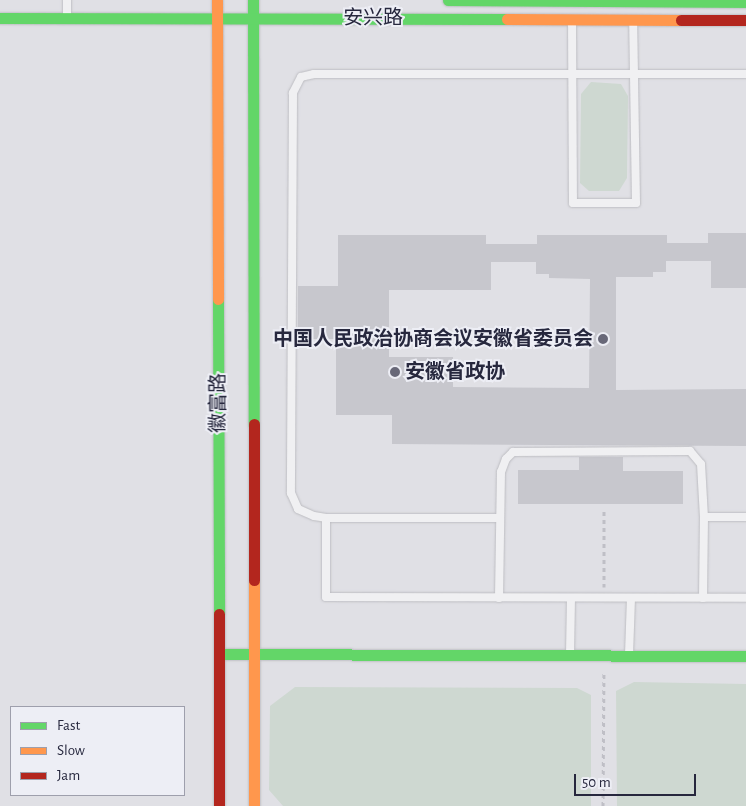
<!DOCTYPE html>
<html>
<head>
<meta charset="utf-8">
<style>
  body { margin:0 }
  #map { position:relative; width:746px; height:806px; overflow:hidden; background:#e0e0e5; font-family:"Alegreya Sans","Noto Sans SC",sans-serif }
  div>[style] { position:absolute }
  .green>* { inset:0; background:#ced8d1 }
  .building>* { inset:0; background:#c7c7cd }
  .path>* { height:3px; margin-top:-1.5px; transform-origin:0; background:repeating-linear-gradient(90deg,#bfbfc6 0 4px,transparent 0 8px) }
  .roads { filter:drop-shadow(0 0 1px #bdbdc2) drop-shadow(0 0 1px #bdbdc2) }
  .lane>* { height:8px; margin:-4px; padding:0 4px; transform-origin:4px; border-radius:4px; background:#f0f0f2 }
  .fast>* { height:11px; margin:-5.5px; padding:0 5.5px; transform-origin:5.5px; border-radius:5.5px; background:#63d668 }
  .slow>* { height:11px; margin:-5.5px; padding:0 5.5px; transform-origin:5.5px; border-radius:5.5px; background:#ff974d }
  .jam>* { height:11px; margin:-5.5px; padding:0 5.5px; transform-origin:5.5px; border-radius:5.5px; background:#b3261e }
  .dots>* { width:14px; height:14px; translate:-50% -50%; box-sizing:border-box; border:2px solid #edeef5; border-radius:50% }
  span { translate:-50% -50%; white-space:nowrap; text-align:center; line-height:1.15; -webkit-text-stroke:4px #edeef5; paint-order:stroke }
  .street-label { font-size:20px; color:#27283e }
  .poi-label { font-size:20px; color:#27283e; font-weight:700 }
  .right { translate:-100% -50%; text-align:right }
  .left { translate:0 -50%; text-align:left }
  .legend { position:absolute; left:10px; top:706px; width:175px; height:90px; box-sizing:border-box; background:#edeef5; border:1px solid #9e9fac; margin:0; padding:6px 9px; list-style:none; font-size:15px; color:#27283e }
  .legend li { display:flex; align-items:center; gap:10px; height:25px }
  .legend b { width:25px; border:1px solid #9e9fac }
  .scale { position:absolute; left:574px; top:774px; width:122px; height:22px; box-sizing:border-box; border:2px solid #27283e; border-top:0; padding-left:6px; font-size:15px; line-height:18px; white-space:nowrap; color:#27283e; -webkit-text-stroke:4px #edeef5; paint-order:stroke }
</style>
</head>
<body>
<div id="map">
  <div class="green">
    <i style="clip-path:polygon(591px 82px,621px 84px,628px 96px,627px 178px,619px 191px,589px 191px,580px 183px,581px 94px)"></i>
    <i style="clip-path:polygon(634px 682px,746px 684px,746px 806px,617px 806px,616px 691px)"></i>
    <i style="clip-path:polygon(295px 687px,577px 688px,591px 695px,591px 806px,283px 806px,269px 790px,270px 706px)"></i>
  </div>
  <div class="building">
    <i style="clip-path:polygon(evenodd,708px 233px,746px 233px,746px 288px,711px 288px,711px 261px,666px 261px,666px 272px,653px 272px,653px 277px,616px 277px,616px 390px,746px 389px,746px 446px,392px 444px,392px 415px,336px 415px,336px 339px,298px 339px,298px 286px,338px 286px,338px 235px,486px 235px,486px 244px,537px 244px,537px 235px,667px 235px,667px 243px,708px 243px,708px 233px,491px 262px,536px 262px,536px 274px,549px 274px,549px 278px,590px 279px,589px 388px,453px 387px,453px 357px,389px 357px,389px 290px,491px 290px,491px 262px)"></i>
    <i style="clip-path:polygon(579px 457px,623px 457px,623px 471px,683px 471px,683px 504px,518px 504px,518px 470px,579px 470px)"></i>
  </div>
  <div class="path">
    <i style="left:604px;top:587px;width:77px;rotate:-90deg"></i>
    <i style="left:603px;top:806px;width:133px;rotate:-89.6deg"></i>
  </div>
  <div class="roads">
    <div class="lane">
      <i style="left:67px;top:0;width:17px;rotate:90deg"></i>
      <i style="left:572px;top:20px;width:183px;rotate:89.7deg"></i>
      <i style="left:573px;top:203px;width:63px"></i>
      <i style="left:636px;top:203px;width:183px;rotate:-90.9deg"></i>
      <i style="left:746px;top:74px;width:432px;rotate:180deg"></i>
      <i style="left:314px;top:74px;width:13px;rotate:167deg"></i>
      <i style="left:301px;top:77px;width:18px;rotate:117deg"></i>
      <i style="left:293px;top:93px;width:400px;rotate:90.3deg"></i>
      <i style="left:291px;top:493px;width:17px;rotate:66deg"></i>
      <i style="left:298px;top:509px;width:17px;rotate:24deg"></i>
      <i style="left:314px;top:516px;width:12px;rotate:9deg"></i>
      <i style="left:326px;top:518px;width:79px;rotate:90deg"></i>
      <i style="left:326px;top:597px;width:420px;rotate:0.1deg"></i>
      <i style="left:326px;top:518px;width:174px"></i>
      <i style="left:499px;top:598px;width:126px;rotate:-89.1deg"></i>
      <i style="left:501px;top:472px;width:14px;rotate:-69deg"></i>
      <i style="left:506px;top:459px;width:10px;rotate:-45deg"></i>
      <i style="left:513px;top:452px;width:177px;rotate:-0.3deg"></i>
      <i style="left:690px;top:451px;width:17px;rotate:50deg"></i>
      <i style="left:701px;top:464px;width:53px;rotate:86.8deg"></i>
      <i style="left:703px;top:598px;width:81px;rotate:-89.3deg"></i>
      <i style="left:704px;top:517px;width:42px"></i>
      <i style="left:570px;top:655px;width:57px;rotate:-89deg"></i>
      <i style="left:629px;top:655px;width:57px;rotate:-88deg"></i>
    </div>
    <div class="fast">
      <i style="left:253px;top:0;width:424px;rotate:89.9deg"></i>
      <i style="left:448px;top:0;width:298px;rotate:0.4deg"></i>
      <i style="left:0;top:18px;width:507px;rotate:0.11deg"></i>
      <i style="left:218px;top:299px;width:315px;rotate:89.8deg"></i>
      <i style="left:219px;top:654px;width:527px;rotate:0.22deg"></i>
    </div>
    <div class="slow">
      <i style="left:217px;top:0;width:299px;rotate:89.8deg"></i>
      <i style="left:507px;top:19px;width:174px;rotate:0.3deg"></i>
      <i style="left:254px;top:580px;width:226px;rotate:90deg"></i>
    </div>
    <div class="jam">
      <i style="left:681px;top:20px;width:65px"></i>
      <i style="left:254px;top:424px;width:156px;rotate:90deg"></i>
      <i style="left:219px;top:614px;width:192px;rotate:90deg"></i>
    </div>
  </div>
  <div class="dots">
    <i style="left:603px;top:339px;background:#686878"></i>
    <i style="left:395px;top:372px;background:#686878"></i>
  </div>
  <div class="street-label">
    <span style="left:373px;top:18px">安兴路</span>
    <span style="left:219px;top:403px;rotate:-90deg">徽富路</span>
  </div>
  <div class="poi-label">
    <span class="right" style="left:593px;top:339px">中国人民政治协商会议安徽省委员会</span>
    <span class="left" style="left:405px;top:372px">安徽省政协</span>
  </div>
  <ul class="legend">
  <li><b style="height:6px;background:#63d668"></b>Fast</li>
  <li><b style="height:6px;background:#ff974d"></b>Slow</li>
  <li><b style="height:6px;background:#b3261e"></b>Jam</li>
  </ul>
  <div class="scale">50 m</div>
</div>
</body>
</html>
